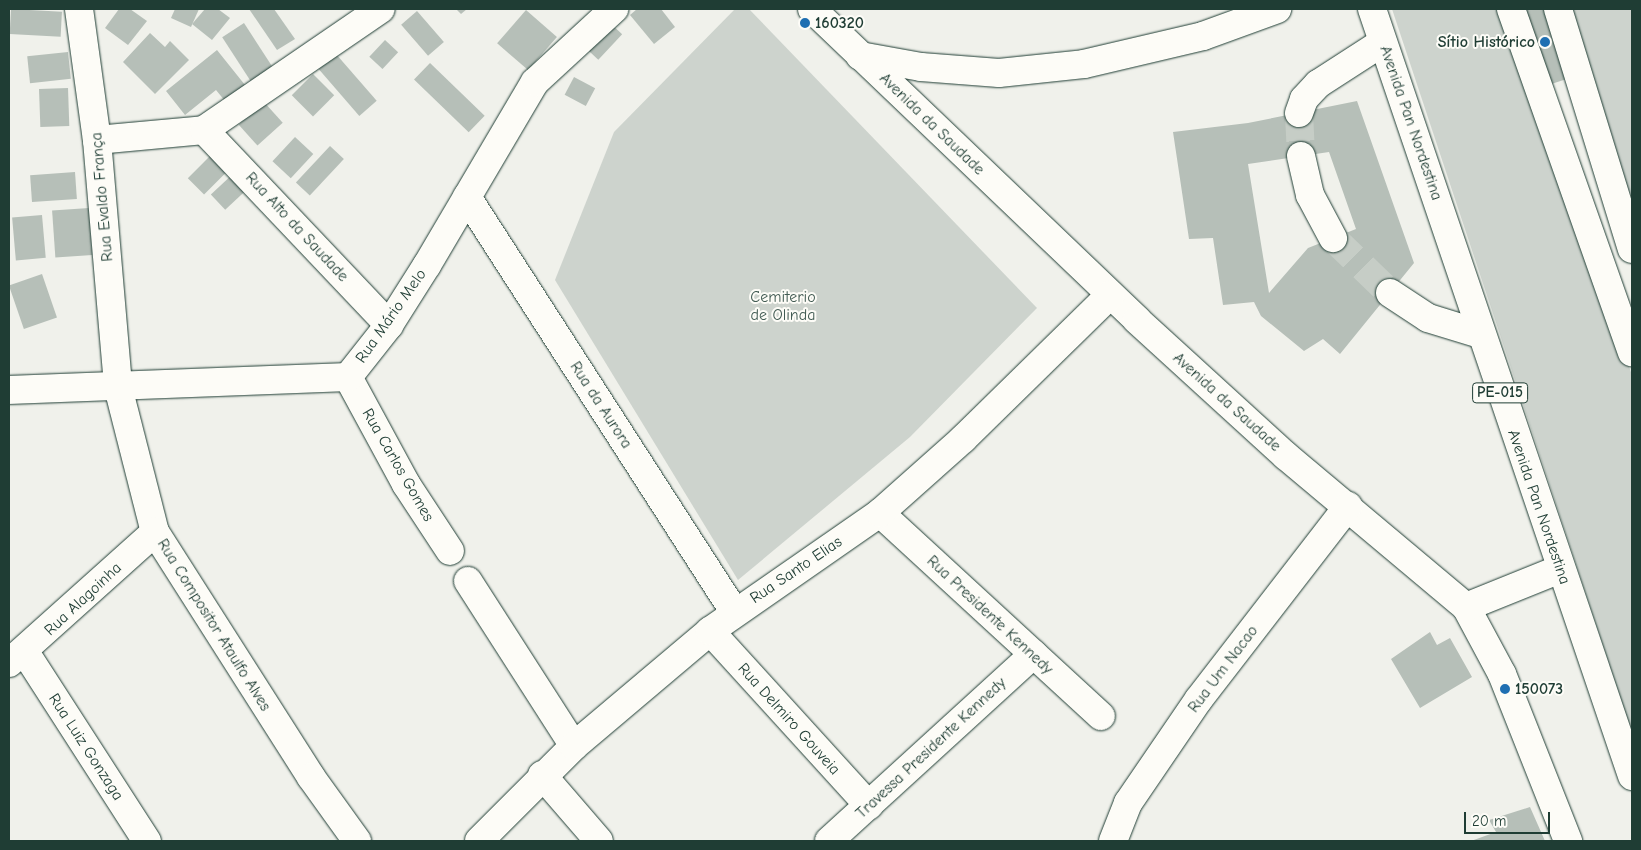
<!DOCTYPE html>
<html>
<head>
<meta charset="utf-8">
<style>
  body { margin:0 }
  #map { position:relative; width:1641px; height:850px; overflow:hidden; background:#f0f1eb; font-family:"Comic Neue",sans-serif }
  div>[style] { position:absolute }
  .green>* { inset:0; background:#cdd3cd }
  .building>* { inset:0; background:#b6bfb8; transform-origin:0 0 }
  .minor-tunnel>* { height:28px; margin-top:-14px; transform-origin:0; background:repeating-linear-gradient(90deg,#c6cdc6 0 28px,transparent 0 42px) }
  .roads { filter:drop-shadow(0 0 1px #1f3d34) drop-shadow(0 0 1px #1f3d34) }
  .minor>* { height:28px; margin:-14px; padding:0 14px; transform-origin:14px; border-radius:14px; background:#fdfcf7 }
  .highway>* { height:28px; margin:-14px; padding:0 14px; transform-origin:14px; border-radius:14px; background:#fdfcf7 }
  .dots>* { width:14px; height:14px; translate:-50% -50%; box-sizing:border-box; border:2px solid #fdfcf7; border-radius:50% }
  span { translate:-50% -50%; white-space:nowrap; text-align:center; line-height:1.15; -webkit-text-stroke:4px #fdfcf7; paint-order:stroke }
  .shield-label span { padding:1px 4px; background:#fdfcf7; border:1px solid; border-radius:4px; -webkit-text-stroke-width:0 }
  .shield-label { font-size:15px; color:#1f3d34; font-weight:700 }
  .poi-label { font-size:16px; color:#1f3d34; font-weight:700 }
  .left { translate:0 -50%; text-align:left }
  .right { translate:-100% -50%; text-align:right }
  .street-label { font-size:16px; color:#1f3d34 }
  .park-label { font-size:16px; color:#425b53 }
  .frame { position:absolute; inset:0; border:10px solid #1f3d34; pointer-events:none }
  .scale { position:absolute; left:1464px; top:812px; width:86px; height:22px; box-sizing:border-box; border:2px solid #1f3d34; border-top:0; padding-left:6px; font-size:15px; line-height:18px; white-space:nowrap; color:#1f3d34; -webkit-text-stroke:4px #fdfcf7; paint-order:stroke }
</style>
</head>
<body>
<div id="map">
  <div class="green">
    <i style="clip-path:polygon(735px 9px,749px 9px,1037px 308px,910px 437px,738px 580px,555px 280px,614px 132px)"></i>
    <i style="clip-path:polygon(1392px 9px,1503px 9px,1632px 375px,1632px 733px)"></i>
    <i style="clip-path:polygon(1555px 9px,1632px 9px,1632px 269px,1579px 75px)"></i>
  </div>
  <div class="building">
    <i style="left:11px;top:9px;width:51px;height:25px;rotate:3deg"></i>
    <i style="clip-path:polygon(119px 9px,130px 9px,147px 21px,128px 45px,105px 28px)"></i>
    <i style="clip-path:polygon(175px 9px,199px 9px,191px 27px,171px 18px)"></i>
    <i style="clip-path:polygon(205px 9px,218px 9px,230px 18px,212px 40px,192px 24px)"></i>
    <i style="clip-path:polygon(249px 9px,274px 9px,295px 39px,277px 50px)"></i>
    <i style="clip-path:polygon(456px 9px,467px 9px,461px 14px)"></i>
    <i style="clip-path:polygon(637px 9px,661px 9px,675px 27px,654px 44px,630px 15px)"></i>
    <i style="clip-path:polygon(1511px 9px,1557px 9px,1579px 75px,1539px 88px)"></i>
    <i style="left:526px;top:10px;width:41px;height:44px;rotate:41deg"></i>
    <i style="left:417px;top:11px;width:41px;height:21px;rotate:49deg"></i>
    <i style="left:609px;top:22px;width:18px;height:35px;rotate:43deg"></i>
    <i style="left:244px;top:23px;width:56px;height:26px;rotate:57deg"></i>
    <i style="clip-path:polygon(150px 33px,165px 47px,170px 41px,189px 60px,155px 94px,123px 62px)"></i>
    <i style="left:385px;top:40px;width:18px;height:23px;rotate:43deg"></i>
    <i style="clip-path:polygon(217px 50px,245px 85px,225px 101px,216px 90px,185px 115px,166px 91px)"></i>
    <i style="left:68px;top:52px;width:27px;height:41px;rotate:84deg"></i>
    <i style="left:336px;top:54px;width:62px;height:23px;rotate:49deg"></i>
    <i style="left:430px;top:63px;width:76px;height:23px;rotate:44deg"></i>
    <i style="left:313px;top:74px;width:30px;height:30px;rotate:45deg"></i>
    <i style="left:574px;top:77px;width:24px;height:20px;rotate:28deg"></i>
    <i style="left:68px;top:88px;width:38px;height:29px;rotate:88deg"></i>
    <i style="clip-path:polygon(evenodd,1357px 101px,1414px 263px,1340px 354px,1323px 339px,1304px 351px,1261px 316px,1254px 302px,1223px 305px,1213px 238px,1189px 239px,1173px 132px,1248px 123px,1357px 101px,1329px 152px,1356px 229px,1308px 248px,1269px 293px,1248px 164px,1329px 152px)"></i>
    <i style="left:264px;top:102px;width:28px;height:34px;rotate:48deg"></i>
    <i style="left:295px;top:137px;width:25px;height:33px;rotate:43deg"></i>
    <i style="left:330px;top:146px;width:19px;height:50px;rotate:43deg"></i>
    <i style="left:214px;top:152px;width:23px;height:37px;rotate:45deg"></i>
    <i style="left:75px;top:172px;width:27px;height:45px;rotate:86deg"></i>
    <i style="left:235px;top:172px;width:21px;height:33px;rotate:47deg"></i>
    <i style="left:89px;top:208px;width:47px;height:37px;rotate:86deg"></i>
    <i style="left:42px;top:215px;width:43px;height:30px;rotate:85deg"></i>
    <i style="left:42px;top:274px;width:46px;height:35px;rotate:71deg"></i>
    <i style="clip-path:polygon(1430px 632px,1437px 645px,1450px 638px,1472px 677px,1420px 708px,1391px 659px)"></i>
    <i style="clip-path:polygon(1530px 807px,1545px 841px,1471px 841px,1496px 832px,1489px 820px)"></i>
  </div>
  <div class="minor-tunnel">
    <i style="left:1299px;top:113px;width:43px;rotate:87.3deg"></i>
    <i style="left:1333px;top:238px;width:79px;rotate:44deg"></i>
  </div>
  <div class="roads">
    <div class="minor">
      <i style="left:79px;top:9px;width:132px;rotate:82.2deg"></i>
      <i style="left:97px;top:140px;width:248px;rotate:85.1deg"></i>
      <i style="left:118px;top:387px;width:150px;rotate:75.7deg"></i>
      <i style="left:155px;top:532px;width:290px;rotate:57.5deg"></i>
      <i style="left:311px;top:777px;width:79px;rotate:54.3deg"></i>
      <i style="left:812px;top:9px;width:450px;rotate:43.7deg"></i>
      <i style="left:1137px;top:320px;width:202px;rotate:42.4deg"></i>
      <i style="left:1286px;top:456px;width:235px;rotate:40deg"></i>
      <i style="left:1466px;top:607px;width:76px;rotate:61.8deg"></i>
      <i style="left:1502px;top:674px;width:180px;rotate:68.4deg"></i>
      <i style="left:1511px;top:9px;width:364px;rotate:70.6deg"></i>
      <i style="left:1558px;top:9px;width:251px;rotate:72.9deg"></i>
      <i style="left:860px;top:56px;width:62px;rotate:10.2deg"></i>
      <i style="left:921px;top:67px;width:78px;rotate:4.4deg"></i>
      <i style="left:999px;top:73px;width:85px;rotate:-6deg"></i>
      <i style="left:1084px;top:64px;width:122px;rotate:-13.2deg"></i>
      <i style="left:1203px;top:36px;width:79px;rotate:-20deg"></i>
      <i style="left:1299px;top:113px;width:15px;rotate:-70deg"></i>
      <i style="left:1304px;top:99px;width:21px;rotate:-47deg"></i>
      <i style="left:1318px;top:84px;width:77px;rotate:-32.9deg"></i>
      <i style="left:204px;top:130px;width:269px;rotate:46.5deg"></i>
      <i style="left:97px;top:140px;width:107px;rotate:-5.3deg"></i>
      <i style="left:204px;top:130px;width:214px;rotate:-34.4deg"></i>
      <i style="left:1301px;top:156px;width:40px;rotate:77deg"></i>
      <i style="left:1310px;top:195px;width:49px;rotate:61.9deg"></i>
      <i style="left:467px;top:197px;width:493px;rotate:57.2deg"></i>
      <i style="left:1390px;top:293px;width:45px;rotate:33.3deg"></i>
      <i style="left:1428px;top:318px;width:54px;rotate:17.1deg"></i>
      <i style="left:348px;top:377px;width:122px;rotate:61.5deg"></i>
      <i style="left:406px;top:484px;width:80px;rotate:56.7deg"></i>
      <i style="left:9px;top:390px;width:339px;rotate:-2.2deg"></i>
      <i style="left:348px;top:377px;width:66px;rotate:-51.7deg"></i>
      <i style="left:389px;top:325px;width:71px;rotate:-57.7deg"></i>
      <i style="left:427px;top:265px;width:212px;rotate:-59.5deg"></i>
      <i style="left:535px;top:82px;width:108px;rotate:-42.7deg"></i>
      <i style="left:880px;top:513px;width:300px;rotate:42.6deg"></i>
      <i style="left:468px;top:581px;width:196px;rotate:57.3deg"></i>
      <i style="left:710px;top:631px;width:236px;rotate:47.7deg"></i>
      <i style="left:25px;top:652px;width:225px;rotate:57.2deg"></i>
      <i style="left:9px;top:663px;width:196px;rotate:-41.9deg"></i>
      <i style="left:542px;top:775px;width:87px;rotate:49.2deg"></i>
      <i style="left:479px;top:841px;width:134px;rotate:-45deg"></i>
      <i style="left:574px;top:746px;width:178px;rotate:-40.2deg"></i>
      <i style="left:710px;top:631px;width:207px;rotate:-34.8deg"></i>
      <i style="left:880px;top:513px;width:111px;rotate:-41.7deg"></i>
      <i style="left:963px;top:439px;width:206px;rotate:-44.4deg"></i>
      <i style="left:829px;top:841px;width:277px;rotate:-42.4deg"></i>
      <i style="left:1113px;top:841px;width:41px;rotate:-68.5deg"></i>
      <i style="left:1128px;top:803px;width:126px;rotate:-55.7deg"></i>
      <i style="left:1199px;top:699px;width:244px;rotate:-52.3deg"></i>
    </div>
    <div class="highway">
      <i style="left:1372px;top:9px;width:810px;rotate:71.27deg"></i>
      <i style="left:1466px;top:607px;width:101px;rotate:-22deg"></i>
    </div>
  </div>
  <div class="dots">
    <i style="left:805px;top:23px;background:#1f6fb2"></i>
    <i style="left:1545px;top:42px;background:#1f6fb2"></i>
    <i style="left:1505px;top:689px;background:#1f6fb2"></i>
  </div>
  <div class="shield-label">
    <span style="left:1500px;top:393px">PE-015</span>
  </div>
  <div class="poi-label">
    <span class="left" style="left:815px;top:23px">160320</span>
    <span class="right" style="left:1535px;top:42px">Sítio Histórico</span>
    <span class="left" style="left:1515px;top:689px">150073</span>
  </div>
  <div class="street-label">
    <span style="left:1411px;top:123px;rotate:71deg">Avenida Pan Nordestina</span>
    <span style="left:932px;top:124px;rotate:44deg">Avenida da Saudade</span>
    <span style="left:102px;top:197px;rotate:-95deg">Rua Evaldo França</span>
    <span style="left:297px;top:227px;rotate:47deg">Rua Alto da Saudade</span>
    <span style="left:391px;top:316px;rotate:-55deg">Rua Mário Melo</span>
    <span style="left:1227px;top:402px;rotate:42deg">Avenida da Saudade</span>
    <span style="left:601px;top:405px;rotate:57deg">Rua da Aurora</span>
    <span style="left:398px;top:465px;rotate:60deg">Rua Carlos Gomes</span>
    <span style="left:1539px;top:507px;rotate:71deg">Avenida Pan Nordestina</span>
    <span style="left:796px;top:570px;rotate:-34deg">Rua Santo Elias</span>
    <span style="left:83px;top:599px;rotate:-43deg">Rua Alagoinha</span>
    <span style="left:990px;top:615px;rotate:43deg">Rua Presidente Kennedy</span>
    <span style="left:214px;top:625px;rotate:58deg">Rua Compositor Ataulfo Alves</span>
    <span style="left:1223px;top:669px;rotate:-53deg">Rua Um Nacao</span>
    <span style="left:789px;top:719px;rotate:48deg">Rua Delmiro Gouveia</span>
    <span style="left:86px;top:747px;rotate:57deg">Rua Luiz Gonzaga</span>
    <span style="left:931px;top:748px;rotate:-43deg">Travessa Presidente Kennedy</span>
  </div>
  <div class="park-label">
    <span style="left:783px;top:306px">Cemiterio<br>de Olinda</span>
  </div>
  <div class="frame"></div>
  <div class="scale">20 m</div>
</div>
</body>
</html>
